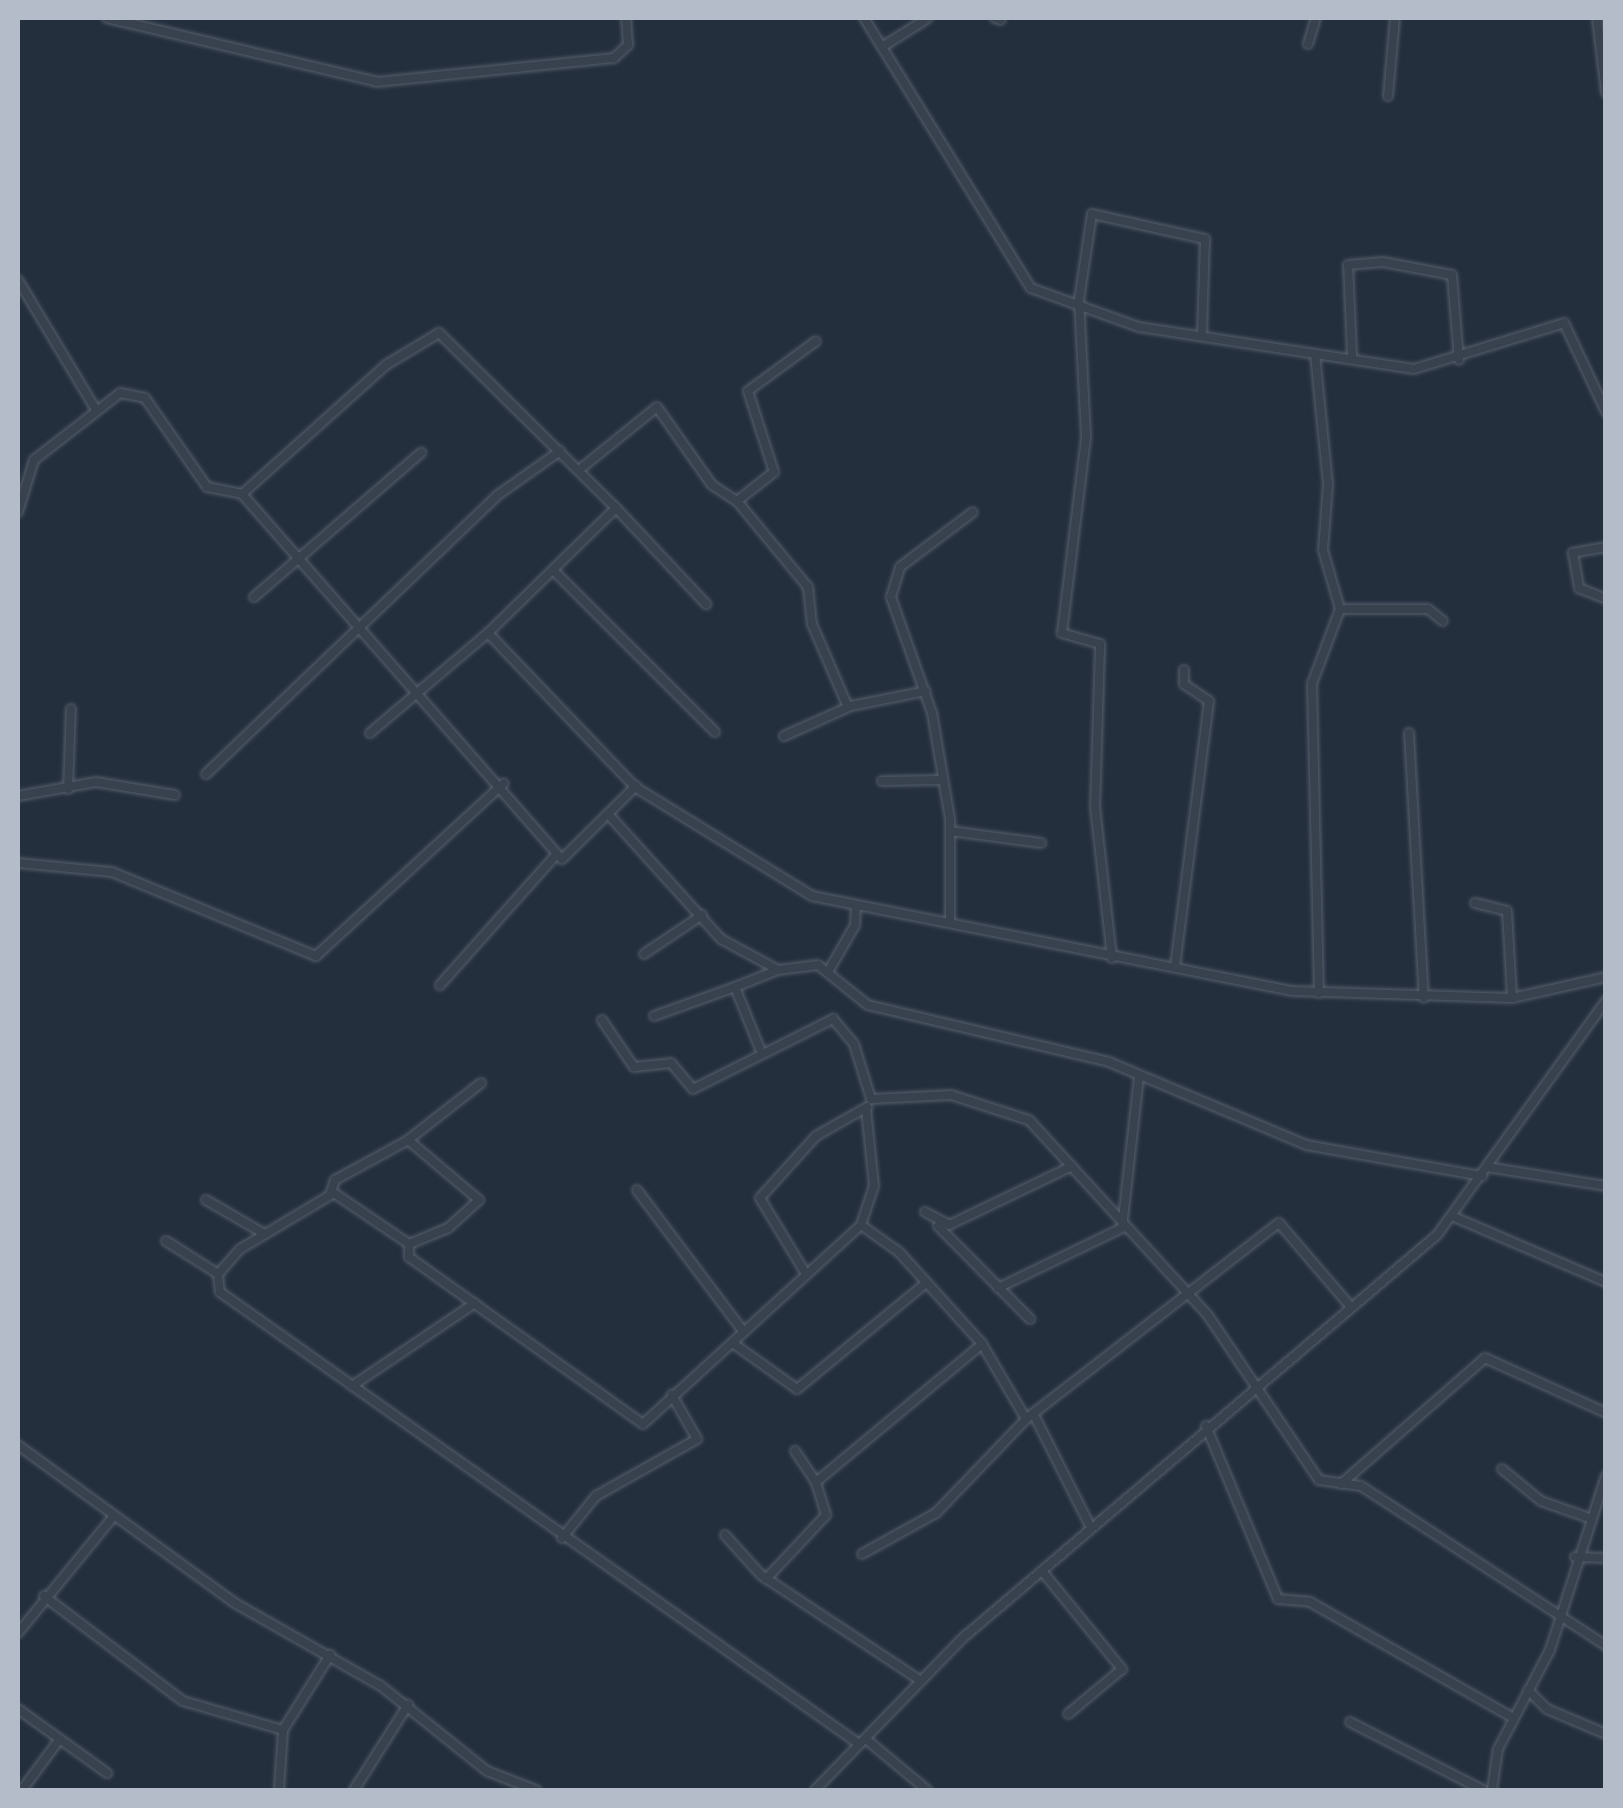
<!DOCTYPE html>
<html>
<head>
<meta charset="utf-8">
<style>
  body { margin:0 }
  #map { position:relative; width:1623px; height:1808px; overflow:hidden; background:#242f3e; font-family:Overpass,sans-serif }
  div>[style] { position:absolute }
  .roads { filter:drop-shadow(0 0 2px #565f6c) drop-shadow(0 0 2px #565f6c) }
  .minor>* { height:8px; margin:-4px; padding:0 4px; transform-origin:4px; border-radius:4px; background:#38414e }
  span { translate:-50% -50%; white-space:nowrap; text-align:center; line-height:1.15; -webkit-text-stroke:8px #1d2633; paint-order:stroke }
  .frame { position:absolute; inset:0; border:20px solid #b4bcc9; pointer-events:none }
</style>
</head>
<body>
<div id="map">
  <div class="roads">
    <div class="minor">
      <i style="left:107px;top:18px;width:277px;rotate:13.3deg"></i>
      <i style="left:377px;top:82px;width:238px;rotate:-5.8deg"></i>
      <i style="left:614px;top:58px;width:19px;rotate:-43deg"></i>
      <i style="left:628px;top:45px;width:27px;rotate:-94deg"></i>
      <i style="left:864px;top:18px;width:317px;rotate:58.3deg"></i>
      <i style="left:1031px;top:288px;width:115px;rotate:19.9deg"></i>
      <i style="left:1139px;top:327px;width:278px;rotate:8.7deg"></i>
      <i style="left:1414px;top:369px;width:157px;rotate:-17deg"></i>
      <i style="left:1564px;top:323px;width:98px;rotate:64.7deg"></i>
      <i style="left:995px;top:18px;width:6px;rotate:18deg"></i>
      <i style="left:1597px;top:18px;width:75px;rotate:83.1deg"></i>
      <i style="left:1308px;top:44px;width:27px;rotate:-73deg"></i>
      <i style="left:882px;top:47px;width:54px;rotate:-32.2deg"></i>
      <i style="left:1388px;top:96px;width:78px;rotate:-84.9deg"></i>
      <i style="left:18px;top:280px;width:152px;rotate:59deg"></i>
      <i style="left:1315px;top:354px;width:131px;rotate:84.3deg"></i>
      <i style="left:1328px;top:484px;width:66px;rotate:94.3deg"></i>
      <i style="left:1323px;top:550px;width:61px;rotate:73.9deg"></i>
      <i style="left:1340px;top:609px;width:80px;rotate:110.5deg"></i>
      <i style="left:1312px;top:684px;width:309px;rotate:88.7deg"></i>
      <i style="left:1352px;top:355px;width:90px;rotate:-92.5deg"></i>
      <i style="left:1348px;top:265px;width:35px;rotate:-5deg"></i>
      <i style="left:1383px;top:262px;width:70px;rotate:10.7deg"></i>
      <i style="left:1452px;top:275px;width:85px;rotate:85.3deg"></i>
      <i style="left:579px;top:470px;width:100px;rotate:-38.9deg"></i>
      <i style="left:657px;top:407px;width:95px;rotate:54.8deg"></i>
      <i style="left:712px;top:485px;width:30px;rotate:33deg"></i>
      <i style="left:737px;top:501px;width:47px;rotate:-38.1deg"></i>
      <i style="left:774px;top:472px;width:85px;rotate:-107.8deg"></i>
      <i style="left:748px;top:391px;width:84px;rotate:-36.3deg"></i>
      <i style="left:737px;top:501px;width:112px;rotate:50.5deg"></i>
      <i style="left:808px;top:587px;width:37px;rotate:84deg"></i>
      <i style="left:812px;top:624px;width:90px;rotate:66.6deg"></i>
      <i style="left:616px;top:508px;width:249px;rotate:-135.3deg"></i>
      <i style="left:439px;top:333px;width:62px;rotate:148.9deg"></i>
      <i style="left:386px;top:365px;width:193px;rotate:138.1deg"></i>
      <i style="left:242px;top:494px;width:485px;rotate:48.8deg"></i>
      <i style="left:562px;top:859px;width:104px;rotate:-44.6deg"></i>
      <i style="left:18px;top:512px;width:54px;rotate:-72.9deg"></i>
      <i style="left:34px;top:460px;width:109px;rotate:-37.9deg"></i>
      <i style="left:120px;top:393px;width:25px;rotate:11deg"></i>
      <i style="left:145px;top:398px;width:108px;rotate:55.1deg"></i>
      <i style="left:207px;top:487px;width:36px;rotate:11deg"></i>
      <i style="left:1606px;top:547px;width:34px;rotate:170deg"></i>
      <i style="left:1573px;top:553px;width:36px;rotate:80deg"></i>
      <i style="left:1579px;top:588px;width:29px;rotate:22deg"></i>
      <i style="left:553px;top:570px;width:229px;rotate:45deg"></i>
      <i style="left:254px;top:597px;width:221px;rotate:-40.8deg"></i>
      <i style="left:1340px;top:609px;width:88px"></i>
      <i style="left:1428px;top:609px;width:19px;rotate:39deg"></i>
      <i style="left:488px;top:633px;width:179px;rotate:-44.3deg"></i>
      <i style="left:616px;top:508px;width:132px;rotate:46.8deg"></i>
      <i style="left:370px;top:733px;width:155px;rotate:-40.3deg"></i>
      <i style="left:488px;top:633px;width:213px;rotate:46.3deg"></i>
      <i style="left:635px;top:787px;width:208px;rotate:31.6deg"></i>
      <i style="left:812px;top:896px;width:490px;rotate:11.2deg"></i>
      <i style="left:1293px;top:991px;width:219px;rotate:1.8deg"></i>
      <i style="left:1512px;top:998px;width:96px;rotate:-12.6deg"></i>
      <i style="left:1409px;top:733px;width:265px;rotate:86.8deg"></i>
      <i style="left:784px;top:736px;width:73px;rotate:-24.1deg"></i>
      <i style="left:851px;top:706px;width:76px;rotate:-11.3deg"></i>
      <i style="left:206px;top:774px;width:404px;rotate:-43.7deg"></i>
      <i style="left:498px;top:495px;width:76px;rotate:-35.4deg"></i>
      <i style="left:882px;top:781px;width:60px;rotate:-1deg"></i>
      <i style="left:68px;top:789px;width:80px;rotate:-87.9deg"></i>
      <i style="left:18px;top:796px;width:79px;rotate:-10.2deg"></i>
      <i style="left:96px;top:782px;width:80px;rotate:9.3deg"></i>
      <i style="left:608px;top:814px;width:169px;rotate:47.9deg"></i>
      <i style="left:721px;top:939px;width:65px;rotate:28.5deg"></i>
      <i style="left:778px;top:970px;width:40px;rotate:-7.1deg"></i>
      <i style="left:818px;top:965px;width:64px;rotate:38.7deg"></i>
      <i style="left:868px;top:1005px;width:248px;rotate:13.3deg"></i>
      <i style="left:1109px;top:1062px;width:214px;rotate:22.8deg"></i>
      <i style="left:1306px;top:1145px;width:179px;rotate:10deg"></i>
      <i style="left:950px;top:831px;width:92px;rotate:7.5deg"></i>
      <i style="left:18px;top:863px;width:94px;rotate:5.5deg"></i>
      <i style="left:112px;top:872px;width:221px;rotate:22.4deg"></i>
      <i style="left:316px;top:956px;width:255px;rotate:-42.6deg"></i>
      <i style="left:1475px;top:903px;width:33px;rotate:14deg"></i>
      <i style="left:1507px;top:911px;width:87px;rotate:86.7deg"></i>
      <i style="left:950px;top:923px;width:104px;rotate:-90deg"></i>
      <i style="left:950px;top:819px;width:108px;rotate:-99.6deg"></i>
      <i style="left:932px;top:713px;width:123px;rotate:-109.5deg"></i>
      <i style="left:891px;top:597px;width:31px;rotate:-73deg"></i>
      <i style="left:900px;top:567px;width:91px;rotate:-37deg"></i>
      <i style="left:644px;top:954px;width:70px;rotate:-33.9deg"></i>
      <i style="left:1112px;top:958px;width:152px;rotate:-96.4deg"></i>
      <i style="left:1095px;top:807px;width:163px;rotate:-88.2deg"></i>
      <i style="left:1100px;top:644px;width:40px;rotate:-164deg"></i>
      <i style="left:1062px;top:633px;width:197px;rotate:-83deg"></i>
      <i style="left:1086px;top:437px;width:137px;rotate:-92.9deg"></i>
      <i style="left:1079px;top:300px;width:87px;rotate:-81.4deg"></i>
      <i style="left:1092px;top:214px;width:116px;rotate:12.5deg"></i>
      <i style="left:1205px;top:239px;width:93px;rotate:91.8deg"></i>
      <i style="left:1175px;top:967px;width:268px;rotate:-82.7deg"></i>
      <i style="left:1209px;top:701px;width:30px;rotate:-146deg"></i>
      <i style="left:1184px;top:684px;width:14px;rotate:-90deg"></i>
      <i style="left:828px;top:972px;width:54px;rotate:-60.1deg"></i>
      <i style="left:855px;top:925px;width:19px;rotate:-87deg"></i>
      <i style="left:440px;top:985px;width:174px;rotate:-48.3deg"></i>
      <i style="left:654px;top:1016px;width:86px;rotate:-19.7deg"></i>
      <i style="left:602px;top:1020px;width:57px;rotate:55.8deg"></i>
      <i style="left:634px;top:1067px;width:37px;rotate:-6deg"></i>
      <i style="left:671px;top:1063px;width:34px;rotate:50deg"></i>
      <i style="left:693px;top:1089px;width:157px;rotate:-26.6deg"></i>
      <i style="left:833px;top:1019px;width:33px;rotate:50deg"></i>
      <i style="left:854px;top:1044px;width:58px;rotate:72.8deg"></i>
      <i style="left:760px;top:1049px;width:67px;rotate:-112deg"></i>
      <i style="left:735px;top:987px;width:46px;rotate:-21.6deg"></i>
      <i style="left:481px;top:1083px;width:93px;rotate:142deg"></i>
      <i style="left:408px;top:1140px;width:93px;rotate:40.2deg"></i>
      <i style="left:479px;top:1200px;width:42px;rotate:137.9deg"></i>
      <i style="left:448px;top:1228px;width:42px;rotate:157.7deg"></i>
      <i style="left:409px;top:1244px;width:13px;rotate:90deg"></i>
      <i style="left:409px;top:1257px;width:287px;rotate:35.5deg"></i>
      <i style="left:643px;top:1424px;width:295px;rotate:-42.4deg"></i>
      <i style="left:861px;top:1225px;width:41px;rotate:-71.6deg"></i>
      <i style="left:874px;top:1186px;width:78px;rotate:-95.9deg"></i>
      <i style="left:871px;top:1099px;width:80px;rotate:-2.9deg"></i>
      <i style="left:951px;top:1095px;width:82px;rotate:17.8deg"></i>
      <i style="left:1029px;top:1120px;width:263px;rotate:47.5deg"></i>
      <i style="left:1207px;top:1314px;width:200px;rotate:56deg"></i>
      <i style="left:1319px;top:1480px;width:42px;rotate:8.1deg"></i>
      <i style="left:1361px;top:1486px;width:293px;rotate:33.1deg"></i>
      <i style="left:1487px;top:1167px;width:121px;rotate:9.1deg"></i>
      <i style="left:637px;top:1190px;width:175px;rotate:53.1deg"></i>
      <i style="left:330px;top:1195px;width:16px;rotate:-72deg"></i>
      <i style="left:335px;top:1180px;width:83px;rotate:-28.7deg"></i>
      <i style="left:206px;top:1200px;width:66px;rotate:30.1deg"></i>
      <i style="left:925px;top:1212px;width:27px;rotate:28deg"></i>
      <i style="left:949px;top:1225px;width:136px;rotate:-25.6deg"></i>
      <i style="left:1454px;top:1217px;width:165px;rotate:23.2deg"></i>
      <i style="left:861px;top:1225px;width:47px;rotate:35.4deg"></i>
      <i style="left:899px;top:1252px;width:124px;rotate:47.9deg"></i>
      <i style="left:938px;top:1226px;width:131px;rotate:45.3deg"></i>
      <i style="left:166px;top:1241px;width:62px;rotate:32.4deg"></i>
      <i style="left:409px;top:1244px;width:91px;rotate:-145.8deg"></i>
      <i style="left:334px;top:1193px;width:109px;rotate:149.2deg"></i>
      <i style="left:240px;top:1249px;width:33px;rotate:131deg"></i>
      <i style="left:218px;top:1274px;width:18px;rotate:84deg"></i>
      <i style="left:220px;top:1292px;width:783px;rotate:35.27deg"></i>
      <i style="left:806px;top:1274px;width:89px;rotate:-121.2deg"></i>
      <i style="left:760px;top:1198px;width:84px;rotate:-47.9deg"></i>
      <i style="left:816px;top:1136px;width:59px;rotate:-29.6deg"></i>
      <i style="left:998px;top:1288px;width:138px;rotate:-25.8deg"></i>
      <i style="left:1122px;top:1228px;width:153px;rotate:-83.6deg"></i>
      <i style="left:734px;top:1344px;width:77px;rotate:35.5deg"></i>
      <i style="left:797px;top:1389px;width:166px;rotate:-39.4deg"></i>
      <i style="left:352px;top:1386px;width:148px;rotate:-34deg"></i>
      <i style="left:1034px;top:1415px;width:124px;rotate:63.2deg"></i>
      <i style="left:1206px;top:1426px;width:187px;rotate:67.4deg"></i>
      <i style="left:1278px;top:1599px;width:32px;rotate:5deg"></i>
      <i style="left:1310px;top:1602px;width:230px;rotate:29.7deg"></i>
      <i style="left:18px;top:1445px;width:266px;rotate:36.1deg"></i>
      <i style="left:233px;top:1602px;width:170px;rotate:29.6deg"></i>
      <i style="left:381px;top:1686px;width:136px;rotate:38.7deg"></i>
      <i style="left:487px;top:1771px;width:53px;rotate:21.2deg"></i>
      <i style="left:795px;top:1451px;width:37px;rotate:56deg"></i>
      <i style="left:1502px;top:1469px;width:50px;rotate:39.4deg"></i>
      <i style="left:1541px;top:1501px;width:51px;rotate:19.5deg"></i>
      <i style="left:1341px;top:1484px;width:191px;rotate:-41.2deg"></i>
      <i style="left:1485px;top:1358px;width:133px;rotate:24.4deg"></i>
      <i style="left:725px;top:1535px;width:54px;rotate:48deg"></i>
      <i style="left:761px;top:1575px;width:188px;rotate:33.5deg"></i>
      <i style="left:562px;top:1538px;width:54px;rotate:-51deg"></i>
      <i style="left:596px;top:1496px;width:116px;rotate:-29.4deg"></i>
      <i style="left:697px;top:1439px;width:51px;rotate:-119.6deg"></i>
      <i style="left:862px;top:1554px;width:85px;rotate:-29deg"></i>
      <i style="left:936px;top:1513px;width:130px;rotate:-46.2deg"></i>
      <i style="left:1026px;top:1419px;width:320px;rotate:-37.8deg"></i>
      <i style="left:1279px;top:1223px;width:111px;rotate:49.4deg"></i>
      <i style="left:1575px;top:1557px;width:31px;rotate:2deg"></i>
      <i style="left:1042px;top:1571px;width:127px;rotate:50.8deg"></i>
      <i style="left:1122px;top:1669px;width:70px;rotate:140.2deg"></i>
      <i style="left:766px;top:1579px;width:88px;rotate:-46.8deg"></i>
      <i style="left:826px;top:1515px;width:34px;rotate:-107deg"></i>
      <i style="left:816px;top:1482px;width:216px;rotate:-39.7deg"></i>
      <i style="left:982px;top:1344px;width:87px;rotate:59.6deg"></i>
      <i style="left:44px;top:1596px;width:174px;rotate:37.1deg"></i>
      <i style="left:183px;top:1701px;width:104px;rotate:16.2deg"></i>
      <i style="left:18px;top:1633px;width:149px;rotate:-50.7deg"></i>
      <i style="left:1528px;top:1690px;width:27px;rotate:45deg"></i>
      <i style="left:1547px;top:1709px;width:64px;rotate:23deg"></i>
      <i style="left:18px;top:1709px;width:110px;rotate:35.7deg"></i>
      <i style="left:1350px;top:1722px;width:149px;rotate:27.1deg"></i>
      <i style="left:867px;top:1740px;width:78px;rotate:39.8deg"></i>
      <i style="left:22px;top:1790px;width:62px;rotate:-53.5deg"></i>
      <i style="left:279px;top:1790px;width:60px;rotate:-86.2deg"></i>
      <i style="left:283px;top:1730px;width:89px;rotate:-57.9deg"></i>
      <i style="left:354px;top:1790px;width:101px;rotate:-57.6deg"></i>
      <i style="left:815px;top:1790px;width:214px;rotate:-45.8deg"></i>
      <i style="left:964px;top:1637px;width:621px;rotate:-40.36deg"></i>
      <i style="left:1437px;top:1235px;width:289px;rotate:-54.2deg"></i>
      <i style="left:1492px;top:1790px;width:41px;rotate:-81.7deg"></i>
      <i style="left:1498px;top:1749px;width:112px;rotate:-62.3deg"></i>
      <i style="left:1550px;top:1650px;width:183px;rotate:-72.2deg"></i>
    </div>
  </div>
  <div class="frame"></div>
</div>
</body>
</html>
